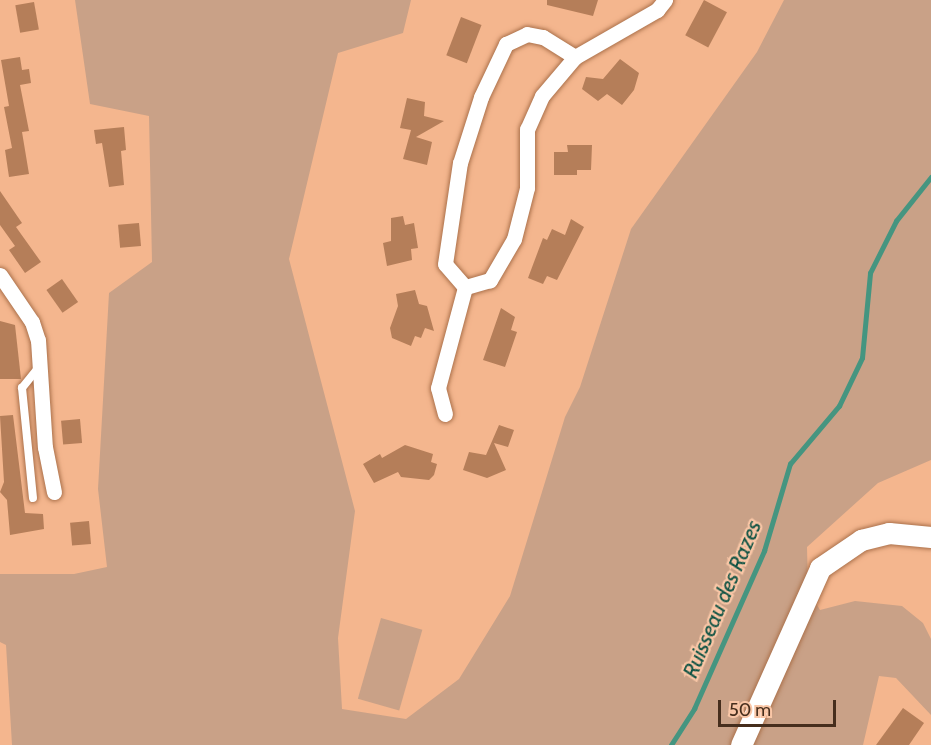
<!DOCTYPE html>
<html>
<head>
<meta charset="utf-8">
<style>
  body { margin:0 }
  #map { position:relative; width:931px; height:745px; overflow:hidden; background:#f4b68e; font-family:Cabin,sans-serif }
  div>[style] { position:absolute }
  .green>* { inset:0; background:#c9a187; transform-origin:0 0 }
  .stream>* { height:4.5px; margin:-2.25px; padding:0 2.25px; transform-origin:2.25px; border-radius:2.25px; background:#459580 }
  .building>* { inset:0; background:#b57e59; transform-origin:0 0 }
  .roads { filter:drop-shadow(0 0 2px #ab714b) drop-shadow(0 0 2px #ab714b) }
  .lane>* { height:8px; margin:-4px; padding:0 4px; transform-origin:4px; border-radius:4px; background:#fff }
  .street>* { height:15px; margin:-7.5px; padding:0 7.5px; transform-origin:7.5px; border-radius:7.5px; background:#fff }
  .secondary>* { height:21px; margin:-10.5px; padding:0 10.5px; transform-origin:10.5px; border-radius:10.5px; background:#fff }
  span { translate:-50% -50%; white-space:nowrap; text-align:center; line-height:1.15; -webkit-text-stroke:4.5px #f9c6a6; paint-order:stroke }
  .water-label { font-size:22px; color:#105344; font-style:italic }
  .scale { position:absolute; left:718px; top:700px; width:118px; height:27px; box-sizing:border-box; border:3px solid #462e1d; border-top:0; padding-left:8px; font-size:18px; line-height:21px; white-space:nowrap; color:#462e1d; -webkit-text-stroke:4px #f9c6a6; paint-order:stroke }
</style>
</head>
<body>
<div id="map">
  <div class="green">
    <i style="clip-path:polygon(75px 0,411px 0,403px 33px,338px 53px,289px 259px,355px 511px,338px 638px,342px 709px,406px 719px,459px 679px,510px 596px,565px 417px,580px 387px,631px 229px,757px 52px,784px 0,931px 0,931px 460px,878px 483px,807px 547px,808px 589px,820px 610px,855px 601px,902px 606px,923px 623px,931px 639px,931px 715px,896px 678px,879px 676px,863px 745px,12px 745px,6px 645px,0 642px,0 574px,74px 574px,107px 567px,98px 489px,109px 293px,152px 262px,149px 116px,90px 104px)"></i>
    <i style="left:381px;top:618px;width:43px;height:84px;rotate:16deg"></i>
  </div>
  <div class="stream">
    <i style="left:671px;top:745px;width:43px;rotate:-57.4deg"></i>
    <i style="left:694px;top:709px;width:173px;rotate:-66.1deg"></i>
    <i style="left:764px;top:551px;width:91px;rotate:-73.4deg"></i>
    <i style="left:790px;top:464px;width:76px;rotate:-49.8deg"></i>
    <i style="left:839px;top:406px;width:53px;rotate:-64.4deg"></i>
    <i style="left:862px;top:358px;width:85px;rotate:-84.6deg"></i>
    <i style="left:870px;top:273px;width:58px;rotate:-63.4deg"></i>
    <i style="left:896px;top:221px;width:56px;rotate:-51.5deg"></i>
  </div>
  <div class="building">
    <i style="clip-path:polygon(547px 0,598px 0,593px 16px,547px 5px)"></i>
    <i style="left:704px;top:0;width:26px;height:40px;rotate:28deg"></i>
    <i style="left:34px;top:2px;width:28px;height:19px;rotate:80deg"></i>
    <i style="left:461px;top:17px;width:22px;height:41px;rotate:21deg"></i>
    <i style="clip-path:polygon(20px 57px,22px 70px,29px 69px,31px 83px,20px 85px,29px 131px,22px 132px,29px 174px,9px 177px,5px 150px,12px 148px,4px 107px,9px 106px,1px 60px)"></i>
    <i style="clip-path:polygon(620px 59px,639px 73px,634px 90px,622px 105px,607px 94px,598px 101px,582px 89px,586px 77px,603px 79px)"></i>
    <i style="clip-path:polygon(407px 98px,425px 102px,424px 116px,444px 121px,416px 137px,432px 142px,427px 165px,403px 159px,411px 130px,400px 128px)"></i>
    <i style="clip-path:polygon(124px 127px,126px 150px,121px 151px,124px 185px,109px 187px,102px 143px,96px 144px,94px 130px)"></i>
    <i style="clip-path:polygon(567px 145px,592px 145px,591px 170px,577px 170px,577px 175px,554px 175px,554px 152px,568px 152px)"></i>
    <i style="clip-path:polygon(0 191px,22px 223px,16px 227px,41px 262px,25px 273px,9px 250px,15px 246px,0 225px)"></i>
    <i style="clip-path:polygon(403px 216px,405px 225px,414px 223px,418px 248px,411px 249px,412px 260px,387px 266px,383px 243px,391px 241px,391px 218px)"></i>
    <i style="clip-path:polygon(571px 219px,584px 227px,557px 280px,547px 276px,543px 284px,528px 278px,543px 238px,547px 240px,552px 229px,565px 235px)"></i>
    <i style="left:139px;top:223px;width:23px;height:21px;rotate:85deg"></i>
    <i style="left:62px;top:279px;width:28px;height:19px;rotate:55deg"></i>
    <i style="clip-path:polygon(415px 290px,419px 304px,427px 306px,434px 331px,425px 328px,421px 338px,415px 336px,411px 346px,392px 338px,390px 328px,398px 306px,396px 294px)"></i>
    <i style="clip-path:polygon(501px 308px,515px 317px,511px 330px,517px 332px,505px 367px,483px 360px)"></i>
    <i style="clip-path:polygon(0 321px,15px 325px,21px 379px,0 379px)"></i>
    <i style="clip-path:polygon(13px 415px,25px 513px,43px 514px,44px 529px,10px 535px,7px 500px,0 492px,4px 482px,0 416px)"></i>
    <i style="left:80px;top:419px;width:24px;height:19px;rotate:85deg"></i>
    <i style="clip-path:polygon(499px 425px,514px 430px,508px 447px,494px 443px,506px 470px,487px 478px,463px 470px,469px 452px,486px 455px)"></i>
    <i style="clip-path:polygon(405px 445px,433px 454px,431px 462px,437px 464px,434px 475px,429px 480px,401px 477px,398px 472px,374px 483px,363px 464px,380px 454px,382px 458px)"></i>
    <i style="left:89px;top:521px;width:23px;height:19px;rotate:85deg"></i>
    <i style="clip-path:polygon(903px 708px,924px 723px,909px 745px,876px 745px)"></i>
  </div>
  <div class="roads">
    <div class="lane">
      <i style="left:33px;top:498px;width:111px;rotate:-95.7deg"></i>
      <i style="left:22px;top:388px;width:26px;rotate:-51deg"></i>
    </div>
    <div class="street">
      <i style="left:527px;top:34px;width:16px;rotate:11deg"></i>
      <i style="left:543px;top:37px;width:38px;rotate:32deg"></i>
      <i style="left:575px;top:57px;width:51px;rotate:130.2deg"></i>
      <i style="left:542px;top:96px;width:36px;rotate:114deg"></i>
      <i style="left:527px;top:129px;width:59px;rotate:90deg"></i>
      <i style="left:527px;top:188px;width:53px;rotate:104.3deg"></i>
      <i style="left:514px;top:239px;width:48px;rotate:120.3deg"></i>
      <i style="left:490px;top:280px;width:26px;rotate:164deg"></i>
      <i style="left:465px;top:287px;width:30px;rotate:-131deg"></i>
      <i style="left:445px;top:264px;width:102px;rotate:-81.6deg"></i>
      <i style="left:460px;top:163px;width:69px;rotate:-72.3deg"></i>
      <i style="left:481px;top:97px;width:59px;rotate:-64.7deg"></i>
      <i style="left:506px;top:44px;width:23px;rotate:-25deg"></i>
      <i style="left:575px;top:57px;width:95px;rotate:-29.8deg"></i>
      <i style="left:657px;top:10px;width:13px;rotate:-51deg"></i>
      <i style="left:0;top:275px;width:57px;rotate:55.8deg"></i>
      <i style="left:32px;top:322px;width:19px;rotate:72deg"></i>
      <i style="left:38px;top:340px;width:107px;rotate:86.3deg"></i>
      <i style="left:45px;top:447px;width:46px;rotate:78.7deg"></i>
      <i style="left:445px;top:414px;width:27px;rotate:-105deg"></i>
      <i style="left:438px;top:388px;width:105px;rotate:-75deg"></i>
    </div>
    <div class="secondary">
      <i style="left:741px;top:745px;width:194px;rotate:-65.9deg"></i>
      <i style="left:820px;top:568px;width:50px;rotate:-34.3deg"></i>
      <i style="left:861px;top:540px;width:29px;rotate:-14deg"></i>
      <i style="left:889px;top:533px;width:42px;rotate:5.4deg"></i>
    </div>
  </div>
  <div class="water-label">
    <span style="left:722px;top:599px;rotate:-67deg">Ruisseau des Razes</span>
  </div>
  <div class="scale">50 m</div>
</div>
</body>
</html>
